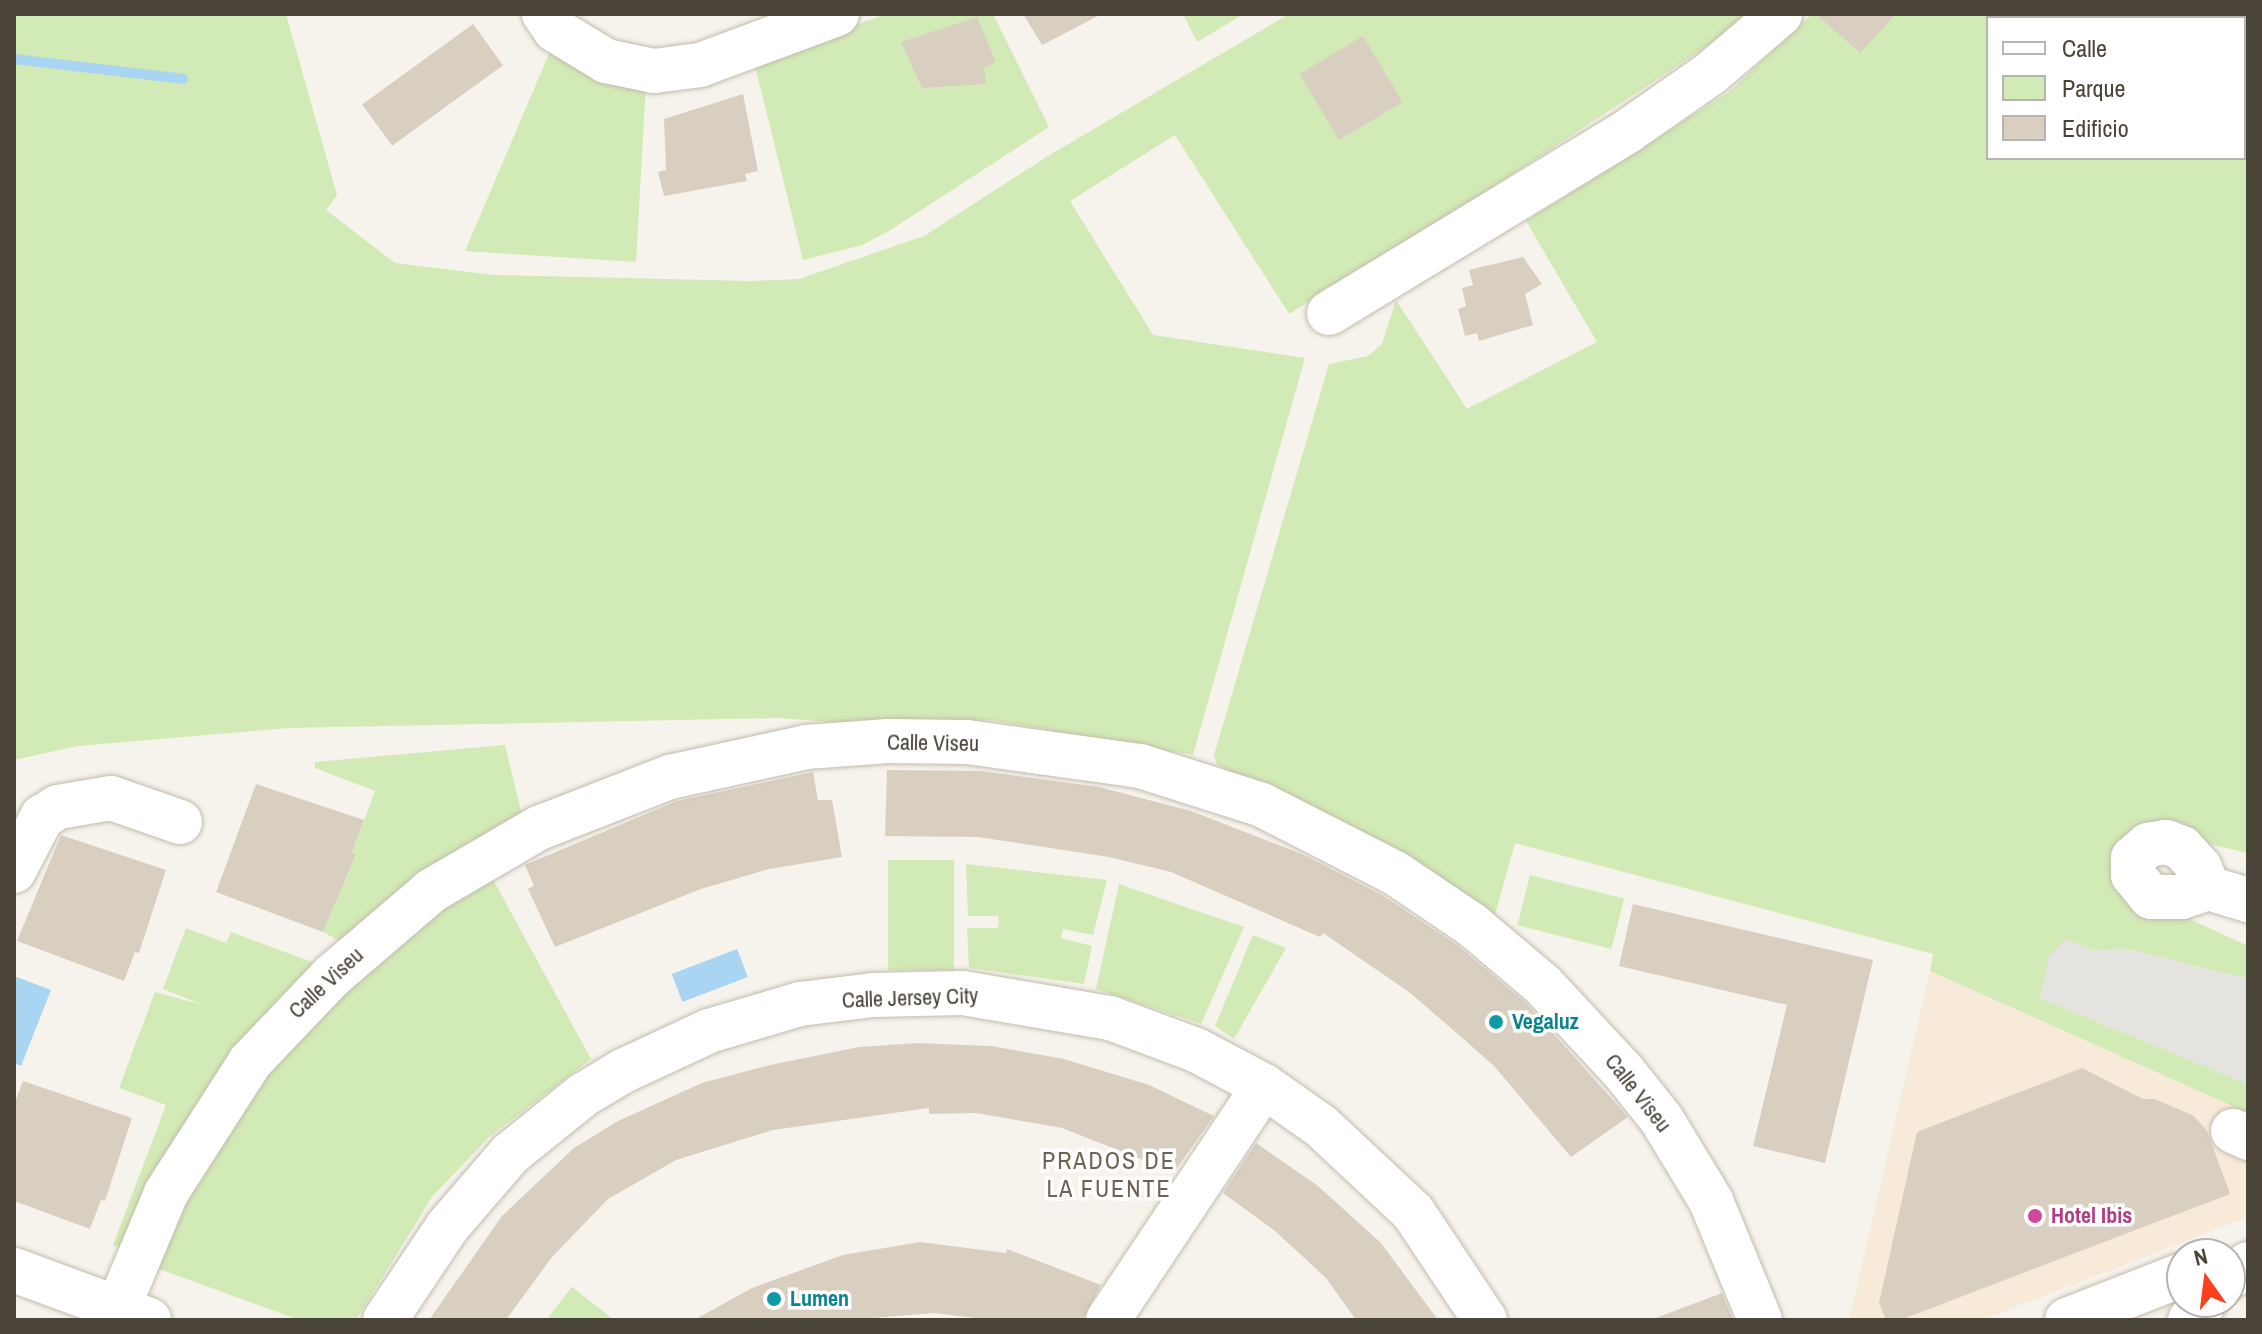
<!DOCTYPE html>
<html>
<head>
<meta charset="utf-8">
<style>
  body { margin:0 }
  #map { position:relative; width:2262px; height:1334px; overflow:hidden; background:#f6f3ec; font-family:"Archivo Narrow",sans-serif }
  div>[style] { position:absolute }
  .commercial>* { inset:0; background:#f7ead8 }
  .green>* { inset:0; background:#d2eab5; transform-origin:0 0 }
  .parking>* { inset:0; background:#e5e3e0 }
  .water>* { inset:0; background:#a9d4f2; transform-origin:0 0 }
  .stream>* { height:10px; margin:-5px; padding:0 5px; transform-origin:5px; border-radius:5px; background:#a9d4f2 }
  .building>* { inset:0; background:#d8cfc1; transform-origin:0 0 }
  .roads { filter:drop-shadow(0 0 2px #c2bbae) drop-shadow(0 0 2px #c2bbae) }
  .minor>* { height:44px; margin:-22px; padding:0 22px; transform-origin:22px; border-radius:22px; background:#fff }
  .dots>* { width:22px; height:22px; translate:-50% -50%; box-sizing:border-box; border:4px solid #fff; border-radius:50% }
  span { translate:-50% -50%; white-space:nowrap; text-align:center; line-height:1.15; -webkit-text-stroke:7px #fff; paint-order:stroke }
  .street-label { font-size:22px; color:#4b4439 }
  .culture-label { font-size:22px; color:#0d838f; font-weight:700 }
  .left { translate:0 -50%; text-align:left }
  .hotel-label { font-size:22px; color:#b23c85; font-weight:700 }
  .neighbourhood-label { font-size:24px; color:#6e6250; letter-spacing:2px }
  .frame { position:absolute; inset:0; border:16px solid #4b4439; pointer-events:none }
  .legend { position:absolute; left:1986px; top:16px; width:260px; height:144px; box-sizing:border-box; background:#fff; border:2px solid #b7b4b0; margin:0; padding:10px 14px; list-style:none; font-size:24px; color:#4b4439 }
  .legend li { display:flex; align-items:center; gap:16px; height:40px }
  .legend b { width:40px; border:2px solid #b7b4b0 }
  .north { position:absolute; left:2166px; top:1238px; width:80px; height:80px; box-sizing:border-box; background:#fff; border:2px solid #b7b4b0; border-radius:50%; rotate:346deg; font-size:22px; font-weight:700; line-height:32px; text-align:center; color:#4b4439 }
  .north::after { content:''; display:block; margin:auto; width:28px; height:36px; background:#fc3f1d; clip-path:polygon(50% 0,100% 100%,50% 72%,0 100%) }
</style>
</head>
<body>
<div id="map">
  <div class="commercial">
    <i style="clip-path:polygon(1930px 971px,2248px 1113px,2248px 1217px,1982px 1320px,1849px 1320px)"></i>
  </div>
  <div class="green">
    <i style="clip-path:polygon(14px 14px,286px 14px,337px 195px,326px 210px,395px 263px,494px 275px,750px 281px,799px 279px,924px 236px,1048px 156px,1289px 14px,1756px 14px,1490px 189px,1289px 314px,1175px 135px,1070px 201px,1153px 335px,1305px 358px,1193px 755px,991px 720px,871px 725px,779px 718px,288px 728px,78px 746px,14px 760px)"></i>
    <i style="clip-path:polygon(886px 14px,993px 14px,1049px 127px,889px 231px,862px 245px,803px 260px,754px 62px)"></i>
    <i style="clip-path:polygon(1183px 14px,1244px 14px,1197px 42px)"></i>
    <i style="clip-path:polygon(evenodd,1812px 14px,2248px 14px,2248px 853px,2196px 841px,2124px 843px,2181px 915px,2248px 946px,2248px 979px,2129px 949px,2095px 951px,2065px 939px,2040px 998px,2248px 1084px,2248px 1113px,1930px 971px,1933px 954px,1515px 843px,1494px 918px,1420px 863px,1217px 765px,1214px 755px,1329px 364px,1368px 356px,1382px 344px,1396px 300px,1467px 409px,1597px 342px,1526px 221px,1729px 92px,1812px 14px,1988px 18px,2244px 18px,2244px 158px,1988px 158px,1988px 18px)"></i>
    <i style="clip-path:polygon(551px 49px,646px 83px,636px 262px,465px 251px)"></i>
    <i style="clip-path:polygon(505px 745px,522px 815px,341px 942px,323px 932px,356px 856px,352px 853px,375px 791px,315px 768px,315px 762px)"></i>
    <i style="left:888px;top:860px;width:66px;height:110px"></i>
    <i style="clip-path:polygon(966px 864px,1107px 880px,1093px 935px,1063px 929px,1061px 938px,1092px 946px,1084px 984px,969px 968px,967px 928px,998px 928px,999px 922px,998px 916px,968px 916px)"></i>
    <i style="left:1530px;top:875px;width:97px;height:52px;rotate:14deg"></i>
    <i style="clip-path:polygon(491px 876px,591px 1059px,489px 1137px,432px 1197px,356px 1320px,299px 1320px,151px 1266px,216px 1141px,271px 1063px,428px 915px)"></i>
    <i style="clip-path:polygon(1119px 884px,1244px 927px,1201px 1024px,1096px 989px)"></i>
    <i style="clip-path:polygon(186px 928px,226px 943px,231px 932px,317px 964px,121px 1248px,113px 1245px,166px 1105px,119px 1088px,155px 992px,203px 1005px,163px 989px)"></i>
    <i style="clip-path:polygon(1253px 935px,1286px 948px,1234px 1039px,1215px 1026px)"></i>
    <i style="clip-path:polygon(572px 1287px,614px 1320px,546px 1320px)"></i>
  </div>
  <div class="parking">
    <i style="clip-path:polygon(2065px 939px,2095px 951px,2129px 949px,2248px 979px,2248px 1084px,2040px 998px,2049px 956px)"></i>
  </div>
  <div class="water">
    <i style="left:737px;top:949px;width:30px;height:70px;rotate:69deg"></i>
    <i style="clip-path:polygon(14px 976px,51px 990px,21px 1066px,14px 1063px)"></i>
  </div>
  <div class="stream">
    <i style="left:14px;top:59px;width:170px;rotate:6.7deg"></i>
  </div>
  <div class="building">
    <i style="clip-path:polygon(1023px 14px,1102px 14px,1042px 45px)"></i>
    <i style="clip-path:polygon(1816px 14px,1896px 14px,1860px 53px)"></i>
    <i style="clip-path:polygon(977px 17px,996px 62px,984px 67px,986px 84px,922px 88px,901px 42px)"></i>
    <i style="left:473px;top:24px;width:51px;height:137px;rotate:54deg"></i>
    <i style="left:1363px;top:36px;width:77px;height:74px;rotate:59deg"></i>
    <i style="clip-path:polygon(743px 94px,758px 171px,745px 174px,747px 181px,664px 196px,658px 172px,666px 170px,664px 119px)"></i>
    <i style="clip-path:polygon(1523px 257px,1542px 284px,1525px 294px,1533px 325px,1479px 341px,1477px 333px,1465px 336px,1458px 309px,1466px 306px,1462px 288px,1473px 285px,1469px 270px)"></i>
    <i style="clip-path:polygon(887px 770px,981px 771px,1099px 787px,1191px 811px,1304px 855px,1382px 895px,1457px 945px,1526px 1003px,1628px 1117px,1571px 1157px,1494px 1066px,1459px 1035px,1409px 992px,1323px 933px,1320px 937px,1171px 872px,1109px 857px,978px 837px,885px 836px)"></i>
    <i style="clip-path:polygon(813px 772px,818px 800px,832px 800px,842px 857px,769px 869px,701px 889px,555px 947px,528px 889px,534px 886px,525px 865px,677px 801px)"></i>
    <i style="clip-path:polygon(256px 784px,364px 820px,352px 853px,356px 855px,323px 932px,216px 892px)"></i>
    <i style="clip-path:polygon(61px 835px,166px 870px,139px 953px,135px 952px,124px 981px,17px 941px)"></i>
    <i style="clip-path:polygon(1633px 904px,1873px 960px,1825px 1163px,1753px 1146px,1787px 1005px,1619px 966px)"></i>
    <i style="clip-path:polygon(918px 1043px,991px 1046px,1064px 1059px,1149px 1085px,1214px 1116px,1174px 1172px,1062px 1128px,976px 1113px,929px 1114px,929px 1108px,773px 1130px,676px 1160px,608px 1199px,552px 1257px,506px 1320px,429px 1320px,502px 1216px,574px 1148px,618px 1121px,702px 1083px,770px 1065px,859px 1047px)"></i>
    <i style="clip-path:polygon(2082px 1068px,2143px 1099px,2155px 1099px,2194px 1116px,2207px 1131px,2230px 1194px,1900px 1320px,1886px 1320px,1879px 1303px,1917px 1132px)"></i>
    <i style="clip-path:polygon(23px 1081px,132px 1118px,105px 1201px,101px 1200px,90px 1229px,14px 1201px,14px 1105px)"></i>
    <i style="clip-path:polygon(1256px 1143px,1318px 1186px,1381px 1243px,1438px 1320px,1356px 1320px,1326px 1278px,1275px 1231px,1223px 1193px)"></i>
    <i style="clip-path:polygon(920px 1242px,1006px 1253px,1007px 1249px,1101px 1285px,1083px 1320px,992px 1320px,934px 1313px,848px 1320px,694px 1320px,752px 1288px,843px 1255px)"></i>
    <i style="clip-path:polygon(1722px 1293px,1733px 1320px,1657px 1320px,1656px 1318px)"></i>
  </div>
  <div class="roads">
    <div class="minor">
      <i style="left:544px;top:14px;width:19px;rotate:55deg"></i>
      <i style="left:555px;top:30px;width:60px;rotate:31.3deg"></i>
      <i style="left:606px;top:61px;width:49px;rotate:11.8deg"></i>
      <i style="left:654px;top:71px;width:46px;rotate:-7.4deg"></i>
      <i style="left:700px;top:65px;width:146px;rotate:-20.4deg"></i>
      <i style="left:1329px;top:313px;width:350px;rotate:-31.3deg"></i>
      <i style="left:1628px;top:131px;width:101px;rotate:-34.9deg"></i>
      <i style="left:1711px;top:73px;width:91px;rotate:-40.5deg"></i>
      <i style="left:14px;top:871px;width:61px;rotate:-62.6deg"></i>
      <i style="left:42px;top:817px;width:19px;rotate:-32deg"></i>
      <i style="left:58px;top:807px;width:54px;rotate:-9.6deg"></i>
      <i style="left:111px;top:798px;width:73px;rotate:19.2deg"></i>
      <i style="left:2208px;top:888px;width:22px;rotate:-112deg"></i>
      <i style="left:2200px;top:868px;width:27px;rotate:-132deg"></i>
      <i style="left:2182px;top:848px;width:17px;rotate:-159deg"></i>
      <i style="left:2166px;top:842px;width:18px;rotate:171deg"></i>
      <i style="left:2148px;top:845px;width:20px;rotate:139deg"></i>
      <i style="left:2133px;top:858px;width:17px;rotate:90deg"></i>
      <i style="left:2133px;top:875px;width:28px;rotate:51deg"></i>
      <i style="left:2151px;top:897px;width:31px"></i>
      <i style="left:2182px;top:897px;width:28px;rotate:-19deg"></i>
      <i style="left:2208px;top:888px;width:42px;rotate:16.7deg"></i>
      <i style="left:2233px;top:1131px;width:17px;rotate:25deg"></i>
      <i style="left:14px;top:1270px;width:144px;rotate:20.3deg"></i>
      <i style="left:2230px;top:1277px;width:22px;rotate:-36deg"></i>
      <i style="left:113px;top:1320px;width:138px;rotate:-67.3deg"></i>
      <i style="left:166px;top:1193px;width:156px;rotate:-57.3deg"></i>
      <i style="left:250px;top:1062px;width:119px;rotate:-46.4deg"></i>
      <i style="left:332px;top:976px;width:130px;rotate:-40.6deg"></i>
      <i style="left:431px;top:891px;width:125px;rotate:-30.3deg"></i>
      <i style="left:539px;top:828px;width:141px;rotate:-21.3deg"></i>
      <i style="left:670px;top:777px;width:139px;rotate:-12.4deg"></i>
      <i style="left:806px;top:747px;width:82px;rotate:-4.2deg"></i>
      <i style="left:888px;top:741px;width:79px;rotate:0.7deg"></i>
      <i style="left:967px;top:742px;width:175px;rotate:7.9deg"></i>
      <i style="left:1140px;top:766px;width:128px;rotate:17.7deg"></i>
      <i style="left:1262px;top:805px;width:149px;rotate:27.1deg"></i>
      <i style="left:1395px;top:873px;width:93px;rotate:34deg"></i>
      <i style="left:1472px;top:925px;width:93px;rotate:40.2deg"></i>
      <i style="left:1543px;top:985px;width:117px;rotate:47.1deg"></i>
      <i style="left:1623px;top:1071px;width:63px;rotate:51.5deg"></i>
      <i style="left:1662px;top:1120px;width:95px;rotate:58.8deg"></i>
      <i style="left:1711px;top:1201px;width:129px;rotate:67.6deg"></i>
      <i style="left:385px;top:1320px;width:113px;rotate:-56.2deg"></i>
      <i style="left:448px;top:1226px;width:95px;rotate:-49.3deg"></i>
      <i style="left:510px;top:1154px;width:94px;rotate:-38.9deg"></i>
      <i style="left:583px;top:1095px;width:47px;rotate:-31deg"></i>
      <i style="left:623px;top:1071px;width:95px;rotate:-24.9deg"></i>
      <i style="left:709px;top:1031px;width:95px;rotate:-16.5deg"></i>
      <i style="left:800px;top:1004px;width:74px;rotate:-7deg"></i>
      <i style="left:873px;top:995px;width:90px;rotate:-1.3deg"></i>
      <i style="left:963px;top:993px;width:149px;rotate:9.7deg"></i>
      <i style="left:1110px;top:1018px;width:92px;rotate:20.4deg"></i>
      <i style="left:1196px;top:1050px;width:77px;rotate:27.9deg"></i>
      <i style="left:1264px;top:1086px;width:70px;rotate:35.1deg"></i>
      <i style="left:1321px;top:1126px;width:126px;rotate:43.1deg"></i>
      <i style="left:1413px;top:1212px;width:130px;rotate:56.3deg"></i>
      <i style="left:1108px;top:1320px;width:281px;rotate:-56.3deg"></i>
      <i style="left:2067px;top:1320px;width:123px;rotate:-21.4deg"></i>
      <i style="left:2190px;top:1320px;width:23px;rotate:-50deg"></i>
    </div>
  </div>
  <div class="dots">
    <i style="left:1496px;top:1022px;background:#0f9aa8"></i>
    <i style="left:2035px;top:1216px;background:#d1479c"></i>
    <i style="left:774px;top:1299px;background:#0f9aa8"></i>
  </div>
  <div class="street-label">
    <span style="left:933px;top:743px;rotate:1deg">Calle Viseu</span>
    <span style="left:326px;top:983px;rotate:-43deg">Calle Viseu</span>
    <span style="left:910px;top:998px;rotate:-2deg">Calle Jersey City</span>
    <span style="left:1638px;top:1093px;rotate:52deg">Calle Viseu</span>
  </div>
  <div class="culture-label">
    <span class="left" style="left:1512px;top:1022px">Vegaluz</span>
    <span class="left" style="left:790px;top:1299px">Lumen</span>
  </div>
  <div class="hotel-label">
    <span class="left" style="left:2051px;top:1216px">Hotel Ibis</span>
  </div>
  <div class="neighbourhood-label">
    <span style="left:1109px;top:1175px">PRADOS DE<br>LA FUENTE</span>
  </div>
  <div class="frame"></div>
  <ul class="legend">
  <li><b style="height:10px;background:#fff"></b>Calle</li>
  <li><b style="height:22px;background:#d2eab5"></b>Parque</li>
  <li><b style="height:22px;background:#d8cfc1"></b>Edificio</li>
  </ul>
  <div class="north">N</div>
</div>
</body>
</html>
